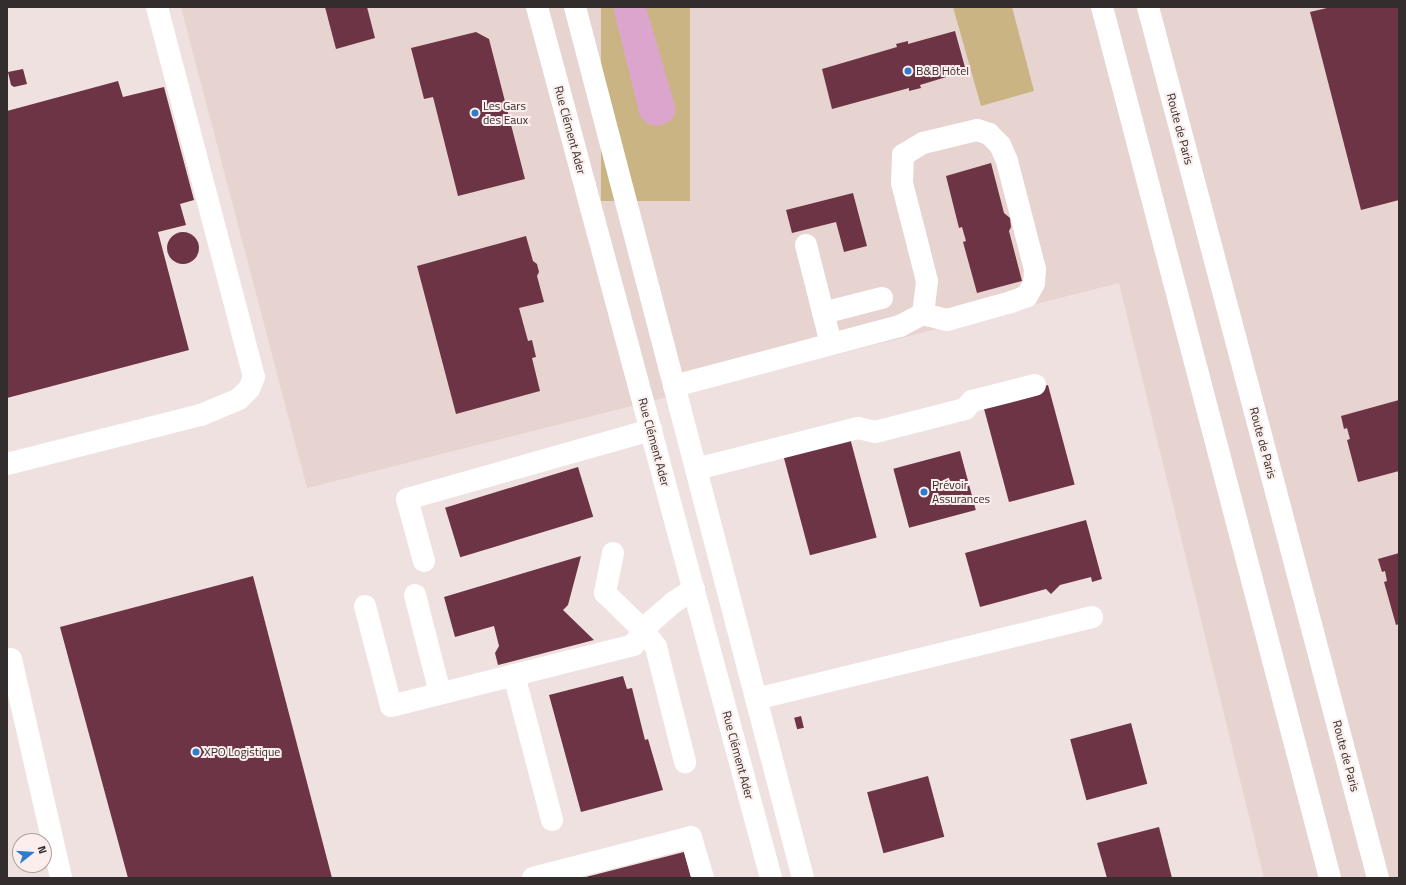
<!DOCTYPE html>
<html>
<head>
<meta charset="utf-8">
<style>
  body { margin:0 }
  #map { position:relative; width:1406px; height:885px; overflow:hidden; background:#eee1df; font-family:"Titillium Web",sans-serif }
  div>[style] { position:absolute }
  .built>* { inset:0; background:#e7d3cf }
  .green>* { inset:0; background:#cbb483; transform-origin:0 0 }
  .water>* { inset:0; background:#dba5ce }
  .building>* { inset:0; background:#6d3445; transform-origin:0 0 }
  .round { border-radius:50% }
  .minor>* { height:22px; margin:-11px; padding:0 11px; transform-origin:11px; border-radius:11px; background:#fff }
  .major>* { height:22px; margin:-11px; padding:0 11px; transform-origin:11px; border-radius:11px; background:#fff }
  .dots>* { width:11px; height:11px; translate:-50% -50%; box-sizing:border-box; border:2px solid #fbeeec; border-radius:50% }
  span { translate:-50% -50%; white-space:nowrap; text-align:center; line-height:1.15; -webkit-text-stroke:4px #fbeeec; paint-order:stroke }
  .poi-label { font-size:12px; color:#332e2d }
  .left { translate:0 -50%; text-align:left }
  .street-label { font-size:12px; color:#332e2d }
  .frame { position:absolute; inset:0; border:8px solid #332e2d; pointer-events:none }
  .north { position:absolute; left:12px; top:833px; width:40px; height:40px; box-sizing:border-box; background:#fbeeec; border:1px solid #aba1a0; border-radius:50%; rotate:73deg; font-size:11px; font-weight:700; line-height:16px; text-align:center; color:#332e2d }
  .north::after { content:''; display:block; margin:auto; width:14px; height:18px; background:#2e7ccc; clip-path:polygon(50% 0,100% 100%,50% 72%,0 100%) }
</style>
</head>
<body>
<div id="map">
  <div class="built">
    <i style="clip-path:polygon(181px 7px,1399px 7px,1399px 878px,1264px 878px,1119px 283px,307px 488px)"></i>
  </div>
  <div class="green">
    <i style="left:601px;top:7px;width:89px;height:194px"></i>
    <i style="clip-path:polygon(953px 7px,1012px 7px,1034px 91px,981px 106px)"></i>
  </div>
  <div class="water">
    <i style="clip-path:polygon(613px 7px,646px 7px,675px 106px,674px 117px,667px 123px,657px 126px,648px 124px,640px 116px)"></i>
  </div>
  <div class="building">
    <i style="clip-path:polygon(325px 7px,367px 7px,375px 38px,336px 49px)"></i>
    <i style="clip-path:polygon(1331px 7px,1399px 7px,1399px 200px,1361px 210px,1310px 12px)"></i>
    <i style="clip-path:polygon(955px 31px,966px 71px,920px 85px,921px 88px,909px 91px,909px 88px,832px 109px,822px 69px,897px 47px,896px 44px,908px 41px,908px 44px)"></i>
    <i style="clip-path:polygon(476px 32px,489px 39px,525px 179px,458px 196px,433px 97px,424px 99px,411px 48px)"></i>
    <i style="clip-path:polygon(23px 69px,27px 84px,14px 87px,11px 85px,8px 72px)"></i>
    <i style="clip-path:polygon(118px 81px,123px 97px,164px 87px,194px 200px,180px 204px,186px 225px,158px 232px,189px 350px,7px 398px,7px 111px)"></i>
    <i style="clip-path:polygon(991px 163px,1004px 213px,1010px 218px,1011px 227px,1009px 231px,1022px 281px,977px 293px,963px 242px,966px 241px,962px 227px,959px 228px,946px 176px)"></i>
    <i style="clip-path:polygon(853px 193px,867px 246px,844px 252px,836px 222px,792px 233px,786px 210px)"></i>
    <i class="round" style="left:167px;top:232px;width:32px;height:32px"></i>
    <i style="clip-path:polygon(526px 236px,533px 261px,537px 264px,539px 272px,537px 276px,544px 302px,519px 308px,528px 341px,532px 340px,536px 357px,532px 358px,540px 391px,456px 414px,417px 266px)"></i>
    <i style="left:1048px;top:385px;width:103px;height:68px;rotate:75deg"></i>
    <i style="clip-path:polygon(1399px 400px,1399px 471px,1358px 482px,1347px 440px,1350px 439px,1347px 428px,1344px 429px,1341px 416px)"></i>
    <i style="left:850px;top:438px;width:103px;height:69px;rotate:75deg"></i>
    <i style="left:960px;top:451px;width:61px;height:69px;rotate:75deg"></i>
    <i style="left:578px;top:467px;width:52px;height:139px;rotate:73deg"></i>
    <i style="clip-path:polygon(1086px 520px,1102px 579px,1092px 582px,1091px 577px,1060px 585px,1051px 594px,1046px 589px,980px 607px,965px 553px)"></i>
    <i style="clip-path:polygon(1399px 553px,1399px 624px,1396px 625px,1384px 582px,1387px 581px,1385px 571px,1382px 572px,1378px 559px)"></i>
    <i style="clip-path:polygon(581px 556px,568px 605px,563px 610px,594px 640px,498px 665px,495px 653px,499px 646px,494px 626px,455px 637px,444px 597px)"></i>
    <i style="clip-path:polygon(253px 576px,332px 878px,128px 878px,60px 627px)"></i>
    <i style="clip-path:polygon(623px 676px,627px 689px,632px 688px,645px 740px,648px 739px,663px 790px,581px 812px,549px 695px)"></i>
    <i style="left:801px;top:716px;width:12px;height:7px;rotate:76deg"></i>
    <i style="left:1131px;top:723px;width:63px;height:63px;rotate:75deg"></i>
    <i style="left:928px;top:776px;width:63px;height:63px;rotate:75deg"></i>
    <i style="clip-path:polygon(1159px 827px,1172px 878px,1107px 878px,1097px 843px)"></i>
    <i style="clip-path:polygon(684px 852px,691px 878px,586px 878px,586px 877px)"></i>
  </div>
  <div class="minor">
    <i style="left:537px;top:7px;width:902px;rotate:74.96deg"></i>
    <i style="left:575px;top:7px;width:900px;rotate:75.33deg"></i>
    <i style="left:806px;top:245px;width:102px;rotate:75.8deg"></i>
    <i style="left:823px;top:313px;width:61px;rotate:-14.3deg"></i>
    <i style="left:674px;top:386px;width:234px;rotate:-14.9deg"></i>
    <i style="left:900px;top:326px;width:26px;rotate:-28deg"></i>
    <i style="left:923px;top:314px;width:33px;rotate:-83deg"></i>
    <i style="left:927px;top:281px;width:101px;rotate:-104.3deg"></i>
    <i style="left:902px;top:183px;width:28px;rotate:-88deg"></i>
    <i style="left:903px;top:155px;width:23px;rotate:-31deg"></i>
    <i style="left:923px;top:143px;width:56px;rotate:-13.5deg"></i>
    <i style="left:977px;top:130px;width:13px;rotate:18deg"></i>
    <i style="left:989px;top:134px;width:16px;rotate:45deg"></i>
    <i style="left:1000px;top:145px;width:17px;rotate:66deg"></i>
    <i style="left:1007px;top:161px;width:112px;rotate:75.5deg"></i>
    <i style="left:1035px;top:269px;width:14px;rotate:94deg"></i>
    <i style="left:1034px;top:283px;width:15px;rotate:118deg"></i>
    <i style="left:1027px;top:296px;width:17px;rotate:159deg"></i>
    <i style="left:1011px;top:302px;width:66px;rotate:164.3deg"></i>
    <i style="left:947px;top:320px;width:25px;rotate:-166deg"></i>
    <i style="left:7px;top:464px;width:200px;rotate:-14.2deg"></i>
    <i style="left:201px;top:415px;width:41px;rotate:-22.8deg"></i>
    <i style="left:239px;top:399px;width:14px;rotate:-45deg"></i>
    <i style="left:249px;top:389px;width:13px;rotate:-67deg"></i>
    <i style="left:254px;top:377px;width:383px;rotate:-104.7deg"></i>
    <i style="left:696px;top:469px;width:167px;rotate:-14.2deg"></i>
    <i style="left:858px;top:428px;width:17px;rotate:13deg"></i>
    <i style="left:875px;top:432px;width:93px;rotate:-14.3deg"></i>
    <i style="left:965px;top:409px;width:11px;rotate:-49deg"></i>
    <i style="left:972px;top:401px;width:65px;rotate:-14.3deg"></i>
    <i style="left:613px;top:553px;width:41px;rotate:101.3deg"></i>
    <i style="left:605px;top:593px;width:54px;rotate:44.3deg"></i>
    <i style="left:644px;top:631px;width:20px;rotate:53deg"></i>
    <i style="left:656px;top:647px;width:119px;rotate:75.8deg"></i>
    <i style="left:424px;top:561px;width:64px;rotate:-105.3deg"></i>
    <i style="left:407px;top:499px;width:254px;rotate:-15.8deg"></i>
    <i style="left:415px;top:595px;width:101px;rotate:75.7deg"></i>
    <i style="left:365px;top:606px;width:103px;rotate:75.4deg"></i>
    <i style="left:391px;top:706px;width:250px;rotate:-14.1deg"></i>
    <i style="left:633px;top:645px;width:29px;rotate:-52deg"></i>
    <i style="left:651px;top:622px;width:30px;rotate:-41deg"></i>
    <i style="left:674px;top:602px;width:24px;rotate:-33deg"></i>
    <i style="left:11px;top:659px;width:225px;rotate:77.1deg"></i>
    <i style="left:514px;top:675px;width:150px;rotate:75.3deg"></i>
    <i style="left:756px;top:699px;width:346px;rotate:-13.7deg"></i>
    <i style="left:533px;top:878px;width:163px;rotate:-14.5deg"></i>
    <i style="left:691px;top:837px;width:43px;rotate:73.7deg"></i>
  </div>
  <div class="major">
    <i style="left:1102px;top:7px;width:900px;rotate:75.33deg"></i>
    <i style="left:1148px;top:7px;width:901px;rotate:75.21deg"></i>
  </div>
  <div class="dots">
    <i style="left:908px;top:71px;background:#2e7ccc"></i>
    <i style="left:475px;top:113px;background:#2e7ccc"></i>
    <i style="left:924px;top:492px;background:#2e7ccc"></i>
    <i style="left:196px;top:752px;background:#2e7ccc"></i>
  </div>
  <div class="poi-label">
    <span class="left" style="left:916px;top:71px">B&amp;B Hôtel</span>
    <span class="left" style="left:483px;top:113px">Les Gars<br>des Eaux</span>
    <span class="left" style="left:932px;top:492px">Prévoir<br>Assurances</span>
    <span class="left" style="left:204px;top:752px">XPO Logistique</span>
  </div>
  <div class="street-label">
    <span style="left:1180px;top:129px;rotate:75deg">Route de Paris</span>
    <span style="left:570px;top:130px;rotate:75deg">Rue Clément Ader</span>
    <span style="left:654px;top:442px;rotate:75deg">Rue Clément Ader</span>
    <span style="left:1263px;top:443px;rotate:75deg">Route de Paris</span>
    <span style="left:738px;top:755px;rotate:75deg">Rue Clément Ader</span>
    <span style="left:1346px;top:756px;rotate:75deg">Route de Paris</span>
  </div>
  <div class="frame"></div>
  <div class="north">N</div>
</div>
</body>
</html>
